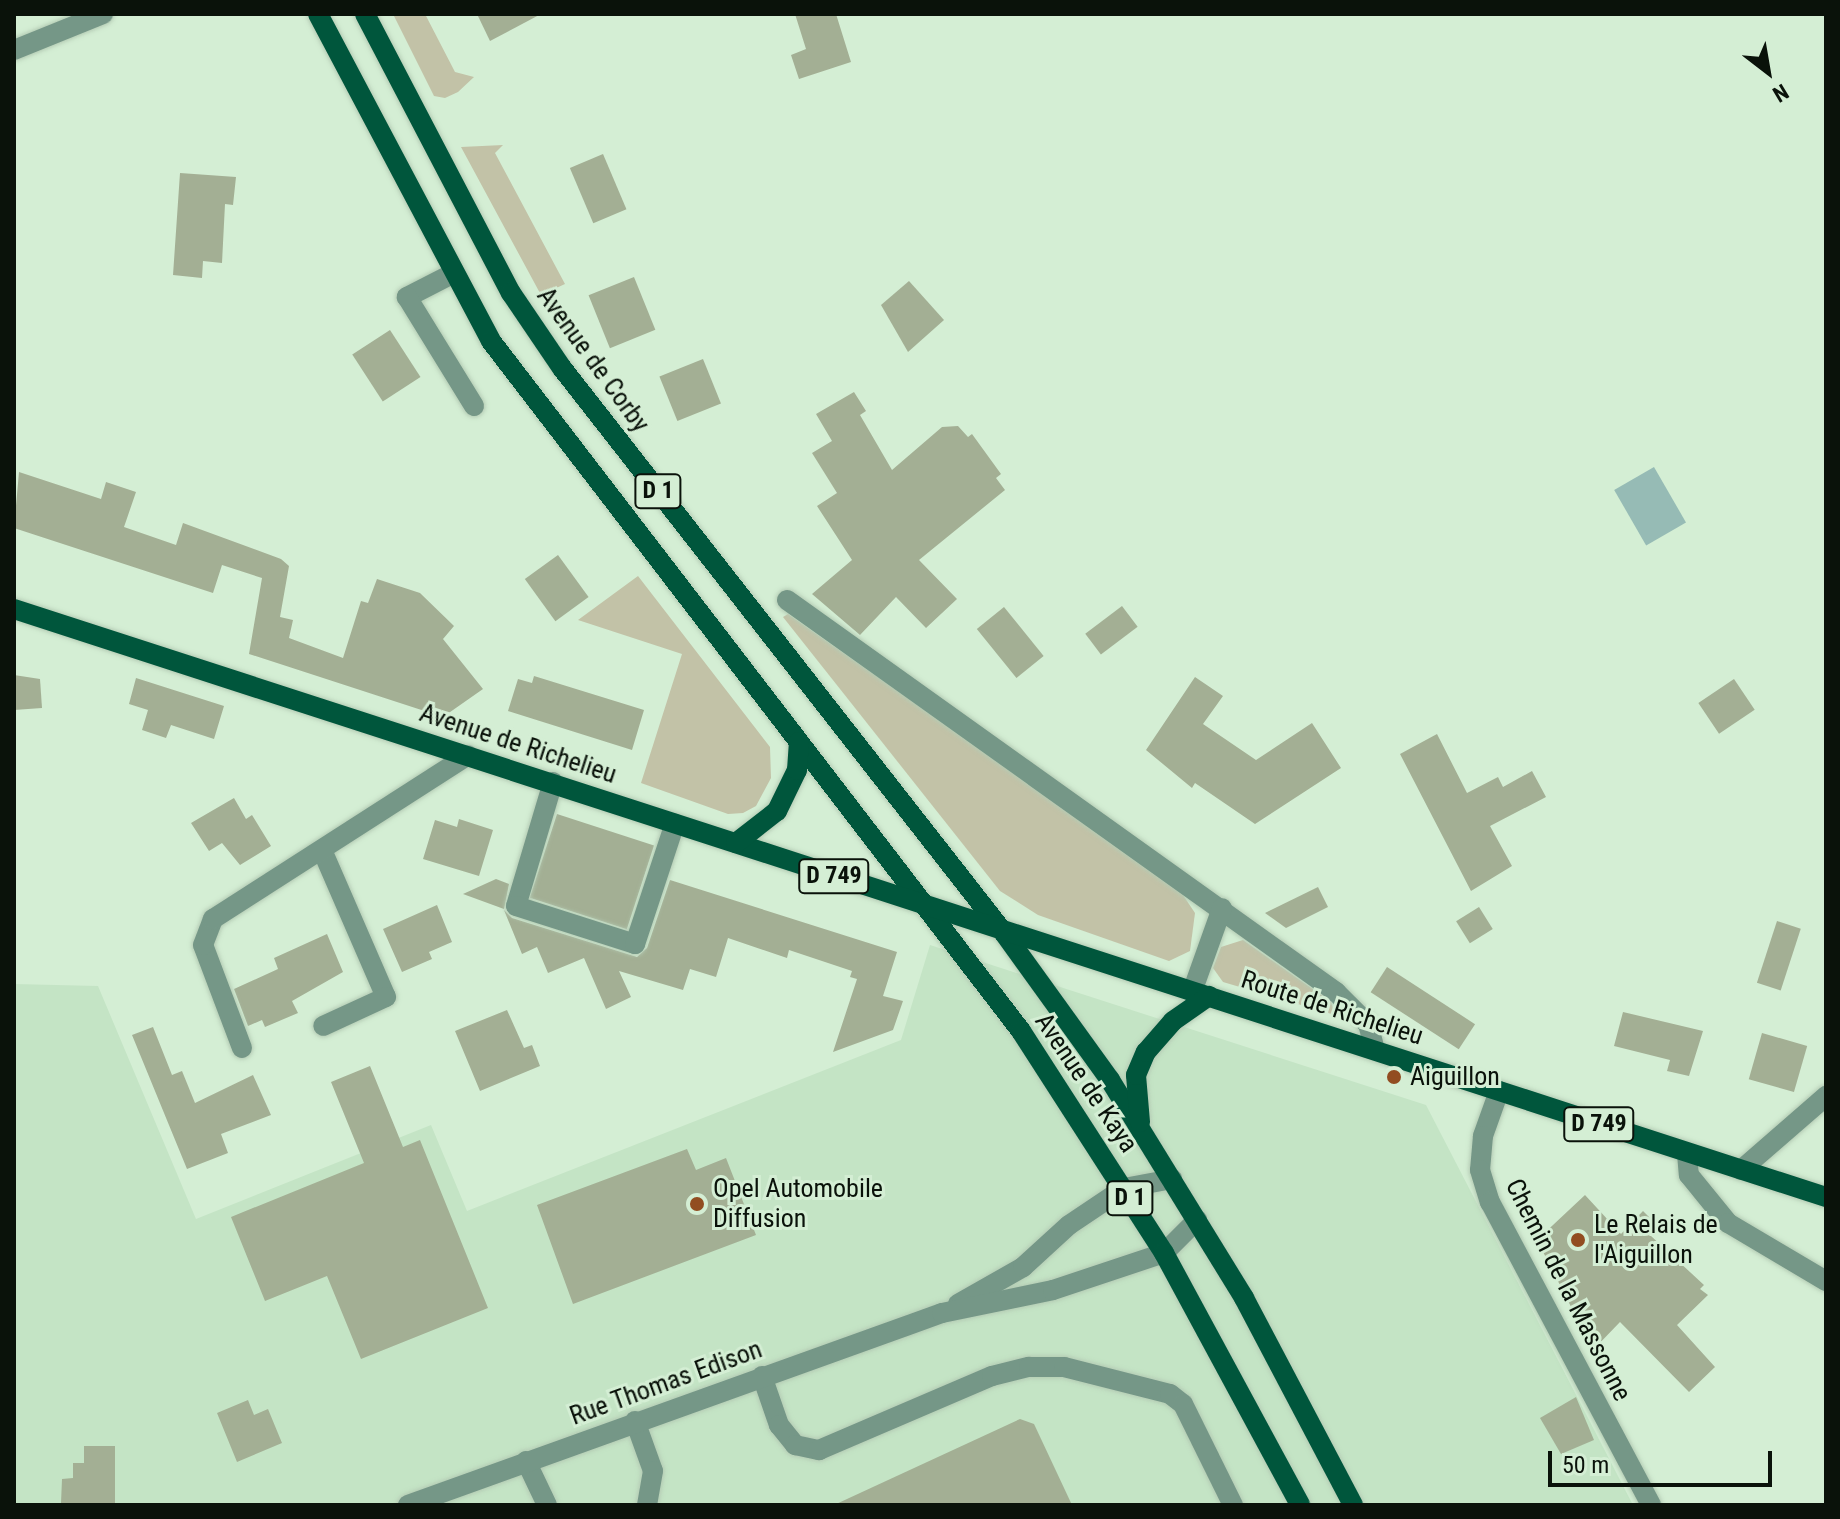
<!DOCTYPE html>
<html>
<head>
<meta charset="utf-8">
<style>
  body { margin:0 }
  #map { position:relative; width:1840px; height:1519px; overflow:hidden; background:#d4eed4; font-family:"Roboto Condensed",sans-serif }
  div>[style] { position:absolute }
  .built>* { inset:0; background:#c4e4c5 }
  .green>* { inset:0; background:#c2c2a7 }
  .water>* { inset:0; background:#96bbb5; transform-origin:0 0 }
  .building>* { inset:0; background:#a3af94; transform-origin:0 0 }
  .roads { filter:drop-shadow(0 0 2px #b4cbb4) drop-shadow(0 0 2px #b4cbb4) }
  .minor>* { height:20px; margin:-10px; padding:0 10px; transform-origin:10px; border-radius:10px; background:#759787 }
  .major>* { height:20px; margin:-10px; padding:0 10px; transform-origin:10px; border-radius:10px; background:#00563c }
  .dots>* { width:22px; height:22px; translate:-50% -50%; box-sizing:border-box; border:4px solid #d4eed4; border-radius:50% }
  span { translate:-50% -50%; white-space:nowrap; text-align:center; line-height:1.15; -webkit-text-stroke:6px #d4eed4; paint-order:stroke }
  .shield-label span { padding:2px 6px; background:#d4eed4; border:2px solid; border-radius:6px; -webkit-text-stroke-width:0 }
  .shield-label { font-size:24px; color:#0a120a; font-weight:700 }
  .street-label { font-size:26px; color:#0a120a }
  .poi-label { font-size:26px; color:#0a120a }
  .left { translate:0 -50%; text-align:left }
  .frame { position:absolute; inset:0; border:16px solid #0a120a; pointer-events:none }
  .north { position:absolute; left:1728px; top:32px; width:80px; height:80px; -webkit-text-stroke:6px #d4eed4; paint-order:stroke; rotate:149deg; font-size:22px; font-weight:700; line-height:32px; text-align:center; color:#0a120a }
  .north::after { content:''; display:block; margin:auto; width:28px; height:36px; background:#0a120a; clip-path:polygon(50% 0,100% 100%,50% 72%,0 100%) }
  .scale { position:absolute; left:1548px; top:1451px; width:224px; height:36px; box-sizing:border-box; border:4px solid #0a120a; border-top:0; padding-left:10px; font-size:24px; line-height:28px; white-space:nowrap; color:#0a120a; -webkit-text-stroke:6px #d4eed4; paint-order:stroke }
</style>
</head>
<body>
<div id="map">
  <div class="built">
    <i style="clip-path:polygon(930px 945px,1426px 1105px,1633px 1505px,14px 1505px,14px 984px,98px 986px,196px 1219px,431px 1125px,467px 1211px,901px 1040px)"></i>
  </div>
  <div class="green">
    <i style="clip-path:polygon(393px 14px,425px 14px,455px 72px,474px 77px,458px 92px,445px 98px,434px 96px)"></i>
    <i style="clip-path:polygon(503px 145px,495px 153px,565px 284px,541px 295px,461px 147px)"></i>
    <i style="clip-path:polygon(638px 576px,770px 747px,771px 778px,756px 806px,743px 813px,728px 814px,641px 783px,682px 654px,578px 620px)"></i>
    <i style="clip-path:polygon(788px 614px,1179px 889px,1195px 913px,1190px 951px,1169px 961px,1038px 915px,1000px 891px,783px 617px)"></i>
    <i style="clip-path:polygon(1243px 940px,1331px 1002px,1335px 1015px,1223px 982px,1213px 968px,1221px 947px)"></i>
  </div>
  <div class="water">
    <i style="left:1654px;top:467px;width:64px;height:46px;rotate:60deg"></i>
  </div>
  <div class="building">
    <i style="clip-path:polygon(477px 14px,541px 14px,490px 41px)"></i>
    <i style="clip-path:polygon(795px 14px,836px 14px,851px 62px,799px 79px,791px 55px,806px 49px)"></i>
    <i style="left:603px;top:154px;width:60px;height:36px;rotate:67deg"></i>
    <i style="clip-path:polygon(180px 173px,236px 177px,233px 205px,225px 204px,222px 263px,203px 261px,202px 278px,173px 275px)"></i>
    <i style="left:634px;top:277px;width:57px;height:49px;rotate:68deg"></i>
    <i style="clip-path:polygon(909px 281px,944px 320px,908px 352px,881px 305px)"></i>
    <i style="left:390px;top:330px;width:56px;height:45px;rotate:57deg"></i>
    <i style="left:703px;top:359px;width:48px;height:47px;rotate:68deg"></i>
    <i style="clip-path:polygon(854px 392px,866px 411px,860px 415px,892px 470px,942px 427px,958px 426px,968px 437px,972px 434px,1001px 474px,996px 478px,1005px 490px,919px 560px,957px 599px,926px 628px,896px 597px,860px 635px,812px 594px,852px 560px,817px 506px,837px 493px,812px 453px,832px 441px,816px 414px)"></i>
    <i style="clip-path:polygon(19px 472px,101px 499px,106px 482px,136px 492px,124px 527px,176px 545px,183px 523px,281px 559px,289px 566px,280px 617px,293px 620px,289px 638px,343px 658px,361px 601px,368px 603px,377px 579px,420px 593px,454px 626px,443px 639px,483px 689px,443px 717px,249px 654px,262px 578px,222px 565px,213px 593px,14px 528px)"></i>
    <i style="left:558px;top:555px;width:52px;height:41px;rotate:54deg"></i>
    <i style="left:1122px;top:606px;width:26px;height:46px;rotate:53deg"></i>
    <i style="left:1004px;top:607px;width:63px;height:35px;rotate:51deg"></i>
    <i style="clip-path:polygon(14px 675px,40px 679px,42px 708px,14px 710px)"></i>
    <i style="clip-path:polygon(534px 676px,644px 710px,632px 750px,508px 711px,518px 679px,532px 683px)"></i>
    <i style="clip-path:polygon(1195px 677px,1223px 696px,1203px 724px,1256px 760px,1312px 723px,1341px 768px,1255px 824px,1195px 783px,1192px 788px,1146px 750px)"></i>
    <i style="clip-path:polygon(136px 678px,224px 706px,214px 739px,171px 725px,166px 738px,142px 730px,148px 710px,129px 704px)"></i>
    <i style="left:1734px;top:679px;width:37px;height:43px;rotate:56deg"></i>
    <i style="clip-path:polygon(1437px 734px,1467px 793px,1498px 777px,1503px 787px,1532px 771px,1546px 797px,1490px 826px,1512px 866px,1471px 891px,1400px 754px)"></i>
    <i style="clip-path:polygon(234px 798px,246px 819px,252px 815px,271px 846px,240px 865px,222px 843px,209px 851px,191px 823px)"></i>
    <i style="left:557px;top:814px;width:102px;height:88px;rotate:18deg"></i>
    <i style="clip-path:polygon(459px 819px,493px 830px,479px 876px,423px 859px,435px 820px,457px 827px)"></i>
    <i style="clip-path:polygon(496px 879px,509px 884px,504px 909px,463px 894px)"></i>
    <i style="clip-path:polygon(670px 880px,897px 952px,883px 996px,903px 1001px,893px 1030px,833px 1052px,857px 979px,850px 977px,852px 971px,789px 950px,787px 958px,728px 938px,716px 977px,690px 969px,683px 990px,619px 971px,631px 997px,606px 1009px,584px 958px,548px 973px,537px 947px,522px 954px,504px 910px,512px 918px,637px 957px,647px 948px)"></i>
    <i style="clip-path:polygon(1318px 887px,1328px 907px,1286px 928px,1265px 913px)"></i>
    <i style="clip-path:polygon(437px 905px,452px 942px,429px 952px,432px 959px,402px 972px,383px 929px)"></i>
    <i style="left:1479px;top:907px;width:26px;height:27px;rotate:58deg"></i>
    <i style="left:1777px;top:921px;width:25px;height:65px;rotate:18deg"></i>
    <i style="clip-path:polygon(327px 934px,343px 972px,292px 1001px,298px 1013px,265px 1027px,262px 1020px,248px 1026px,234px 989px,278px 969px,274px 958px)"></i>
    <i style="left:1387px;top:967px;width:105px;height:30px;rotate:33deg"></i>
    <i style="clip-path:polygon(507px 1010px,524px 1048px,532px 1045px,540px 1066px,480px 1091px,455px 1031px)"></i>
    <i style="clip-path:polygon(1623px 1012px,1703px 1031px,1689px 1076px,1667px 1071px,1670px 1060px,1614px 1046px)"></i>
    <i style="clip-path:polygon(153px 1027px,172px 1075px,182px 1071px,195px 1103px,253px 1075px,271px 1115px,221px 1134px,228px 1153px,187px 1169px,132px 1035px)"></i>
    <i style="left:1762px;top:1033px;width:47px;height:48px;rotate:16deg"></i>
    <i style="clip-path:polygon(370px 1066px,403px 1147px,420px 1140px,488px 1308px,361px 1359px,327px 1276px,265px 1301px,231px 1217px,364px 1163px,331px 1082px)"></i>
    <i style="clip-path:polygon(687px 1149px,696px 1170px,726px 1158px,756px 1235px,573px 1304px,537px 1205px)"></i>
    <i style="clip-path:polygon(1585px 1195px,1621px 1234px,1643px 1211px,1659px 1227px,1651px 1236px,1704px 1285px,1700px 1289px,1708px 1295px,1677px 1325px,1715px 1367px,1689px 1392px,1620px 1322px,1593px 1350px,1537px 1240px)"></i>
    <i style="clip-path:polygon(1576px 1397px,1594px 1440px,1561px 1454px,1540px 1418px)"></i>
    <i style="clip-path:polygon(248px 1400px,254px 1415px,268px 1409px,282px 1443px,237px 1462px,217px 1413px)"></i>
    <i style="clip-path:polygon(1020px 1419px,1034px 1424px,1072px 1505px,834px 1505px)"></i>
    <i style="clip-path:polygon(84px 1446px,115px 1446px,115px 1503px,61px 1503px,62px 1479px,73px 1478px,73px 1463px,84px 1463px)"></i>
  </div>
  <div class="roads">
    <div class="minor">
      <i style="left:14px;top:50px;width:96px;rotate:-22deg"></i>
      <i style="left:452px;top:274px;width:51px;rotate:152.9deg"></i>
      <i style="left:407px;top:297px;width:128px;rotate:58.4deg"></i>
      <i style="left:787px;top:600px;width:675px;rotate:35.53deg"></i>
      <i style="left:1336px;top:992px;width:45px;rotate:45deg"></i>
      <i style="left:1368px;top:1024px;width:24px;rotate:75deg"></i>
      <i style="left:553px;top:782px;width:129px;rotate:106.6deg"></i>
      <i style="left:516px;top:906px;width:125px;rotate:17.7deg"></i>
      <i style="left:635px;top:944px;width:127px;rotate:-71.7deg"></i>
      <i style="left:322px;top:850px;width:160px;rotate:66.5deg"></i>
      <i style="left:386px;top:997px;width:69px;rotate:155.3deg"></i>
      <i style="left:1192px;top:992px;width:89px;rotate:-70.3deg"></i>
      <i style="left:242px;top:1048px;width:110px;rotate:-110.7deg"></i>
      <i style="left:203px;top:945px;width:28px;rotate:-69deg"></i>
      <i style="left:213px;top:919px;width:303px;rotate:-32.7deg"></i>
      <i style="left:1499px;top:1091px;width:48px;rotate:109.6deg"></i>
      <i style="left:1483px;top:1136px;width:34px;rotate:95deg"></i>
      <i style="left:1480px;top:1170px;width:34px;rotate:73deg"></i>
      <i style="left:1490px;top:1202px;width:343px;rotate:62deg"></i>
      <i style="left:1687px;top:1154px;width:21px;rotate:85deg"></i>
      <i style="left:1689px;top:1175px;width:62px;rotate:50.9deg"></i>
      <i style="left:1728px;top:1223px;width:114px;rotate:30.6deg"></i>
      <i style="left:1741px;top:1170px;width:113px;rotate:-41deg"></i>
      <i style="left:958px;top:1304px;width:75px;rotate:-29.6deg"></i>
      <i style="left:1023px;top:1267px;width:62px;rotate:-42.4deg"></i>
      <i style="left:1069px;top:1225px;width:66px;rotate:-33.9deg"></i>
      <i style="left:1124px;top:1188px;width:49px;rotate:-10.6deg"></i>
      <i style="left:762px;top:1376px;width:52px;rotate:70.9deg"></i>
      <i style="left:779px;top:1425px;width:26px;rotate:51deg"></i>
      <i style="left:795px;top:1445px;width:25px;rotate:12deg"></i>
      <i style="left:819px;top:1450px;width:188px;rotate:-23.2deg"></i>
      <i style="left:992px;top:1376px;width:38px;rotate:-14deg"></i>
      <i style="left:1029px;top:1367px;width:35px"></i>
      <i style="left:1064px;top:1367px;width:109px;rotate:14.3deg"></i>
      <i style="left:1170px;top:1394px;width:16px;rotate:38deg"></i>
      <i style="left:1183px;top:1404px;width:113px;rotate:63.7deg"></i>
      <i style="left:635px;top:1421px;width:53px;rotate:70.2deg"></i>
      <i style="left:653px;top:1471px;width:35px;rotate:100deg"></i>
      <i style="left:526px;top:1461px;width:49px;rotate:64.5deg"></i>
      <i style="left:408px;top:1505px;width:567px;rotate:-19.78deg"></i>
      <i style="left:942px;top:1313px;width:113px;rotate:-11.7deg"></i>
      <i style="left:1053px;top:1290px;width:117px;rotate:-18.4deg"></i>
      <i style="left:1164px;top:1253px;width:47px;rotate:-45deg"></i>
    </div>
    <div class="major">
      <i style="left:318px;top:14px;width:370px;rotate:62.1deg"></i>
      <i style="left:491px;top:341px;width:870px;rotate:52.47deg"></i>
      <i style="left:1021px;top:1031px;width:264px;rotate:57.2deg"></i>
      <i style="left:1164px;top:1253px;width:286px;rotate:61.6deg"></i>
      <i style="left:365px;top:14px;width:315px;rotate:62.4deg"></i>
      <i style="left:511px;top:293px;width:91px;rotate:55.8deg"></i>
      <i style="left:562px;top:368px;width:717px;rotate:51.96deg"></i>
      <i style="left:1004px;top:933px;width:181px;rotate:54.2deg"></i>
      <i style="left:1110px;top:1080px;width:256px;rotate:58.4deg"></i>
      <i style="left:1244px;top:1298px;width:234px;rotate:62.2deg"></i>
      <i style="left:14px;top:609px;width:1905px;rotate:17.98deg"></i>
      <i style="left:736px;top:843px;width:52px;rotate:-38deg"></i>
      <i style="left:777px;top:811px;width:46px;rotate:-64deg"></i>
      <i style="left:797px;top:770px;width:28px;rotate:-86deg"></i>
      <i style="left:1140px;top:1122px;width:47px;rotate:-94.9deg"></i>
      <i style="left:1136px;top:1075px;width:25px;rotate:-67deg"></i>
      <i style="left:1146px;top:1052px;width:41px;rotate:-48.9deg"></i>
      <i style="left:1173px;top:1021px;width:44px;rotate:-34.8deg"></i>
    </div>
  </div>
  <div class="dots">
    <i style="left:1394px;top:1077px;background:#924d21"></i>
    <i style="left:697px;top:1204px;background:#924d21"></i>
    <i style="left:1578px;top:1240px;background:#924d21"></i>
  </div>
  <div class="shield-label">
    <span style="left:658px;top:491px">D 1</span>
    <span style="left:834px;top:876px">D 749</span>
    <span style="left:1599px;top:1124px">D 749</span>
    <span style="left:1130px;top:1198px">D 1</span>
  </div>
  <div class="street-label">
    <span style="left:593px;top:360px;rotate:54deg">Avenue de Corby</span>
    <span style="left:518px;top:744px;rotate:18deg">Avenue de Richelieu</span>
    <span style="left:1332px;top:1008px;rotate:18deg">Route de Richelieu</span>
    <span style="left:1086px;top:1083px;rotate:56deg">Avenue de Kaya</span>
    <span style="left:1568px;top:1290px;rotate:63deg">Chemin de la Massonne</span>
    <span style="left:666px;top:1383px;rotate:-20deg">Rue Thomas Edison</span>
  </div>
  <div class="poi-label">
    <span class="left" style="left:1410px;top:1077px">Aiguillon</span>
    <span class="left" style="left:713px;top:1204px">Opel Automobile<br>Diffusion</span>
    <span class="left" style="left:1594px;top:1240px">Le Relais de<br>l'Aiguillon</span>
  </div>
  <div class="frame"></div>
  <div class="north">N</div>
  <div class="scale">50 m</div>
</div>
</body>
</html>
